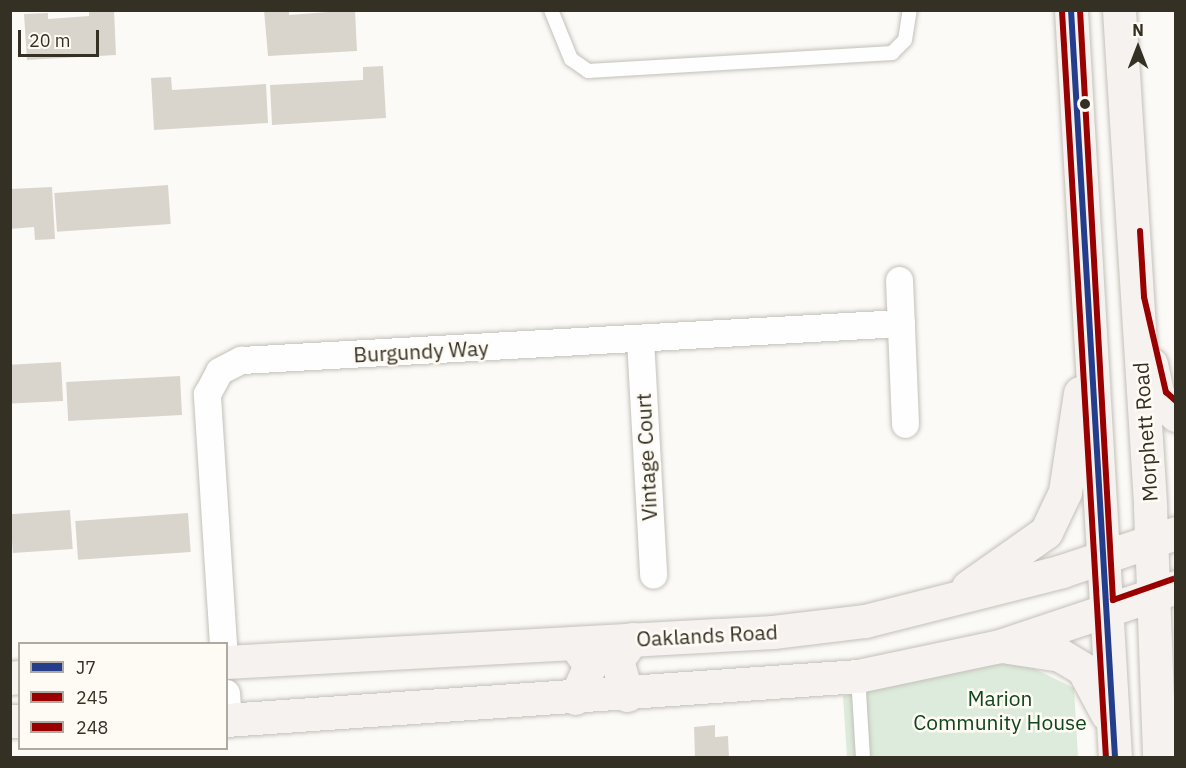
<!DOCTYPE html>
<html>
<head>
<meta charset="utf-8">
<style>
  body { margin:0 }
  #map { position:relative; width:1186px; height:768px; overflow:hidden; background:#fcfaf7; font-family:"IBM Plex Sans",sans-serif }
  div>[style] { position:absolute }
  .green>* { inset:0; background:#dcebdb }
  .building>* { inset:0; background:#d9d5cc; transform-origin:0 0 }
  .roads { filter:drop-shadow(0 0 2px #c3c0b9) drop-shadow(0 0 2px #c3c0b9) }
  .service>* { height:14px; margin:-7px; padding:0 7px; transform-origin:7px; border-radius:7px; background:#fffefe }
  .minor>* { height:27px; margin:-13.5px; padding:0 13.5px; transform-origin:13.5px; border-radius:13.5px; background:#fffefe }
  .secondary>* { height:33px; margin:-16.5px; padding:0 16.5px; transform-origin:16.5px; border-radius:16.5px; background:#f6f2ef }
  .bus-1>* { height:6px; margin:-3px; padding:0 3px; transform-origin:3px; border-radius:3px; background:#243e8c }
  .bus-2>* { height:6px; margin:-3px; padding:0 3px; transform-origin:3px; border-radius:3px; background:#900 }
  .bus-3>* { height:6px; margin:-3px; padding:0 3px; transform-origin:3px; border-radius:3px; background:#900 }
  .dots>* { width:16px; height:16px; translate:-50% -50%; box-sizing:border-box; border:3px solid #fefbf5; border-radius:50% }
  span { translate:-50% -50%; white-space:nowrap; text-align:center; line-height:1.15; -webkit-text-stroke:5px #fefbf5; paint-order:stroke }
  .street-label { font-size:21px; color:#353024 }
  .park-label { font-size:21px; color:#11461c }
  .frame { position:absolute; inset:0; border:12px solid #353024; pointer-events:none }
  .legend { position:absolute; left:18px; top:642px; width:210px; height:108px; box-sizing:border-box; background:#fefbf5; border:2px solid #aeaaa1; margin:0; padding:8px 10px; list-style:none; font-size:18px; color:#353024 }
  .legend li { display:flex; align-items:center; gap:12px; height:30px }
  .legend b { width:30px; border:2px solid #aeaaa1 }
  .north { position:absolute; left:1108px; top:18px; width:60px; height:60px; -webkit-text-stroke:4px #fefbf5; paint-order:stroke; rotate:0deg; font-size:16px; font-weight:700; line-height:24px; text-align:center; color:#353024 }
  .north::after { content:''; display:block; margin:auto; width:21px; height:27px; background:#353024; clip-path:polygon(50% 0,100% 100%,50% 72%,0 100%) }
  .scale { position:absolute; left:18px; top:30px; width:81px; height:27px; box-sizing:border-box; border:3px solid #353024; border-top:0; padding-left:8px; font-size:18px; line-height:21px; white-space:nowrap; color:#353024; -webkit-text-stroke:4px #fefbf5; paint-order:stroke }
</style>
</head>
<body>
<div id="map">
  <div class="green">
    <i style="clip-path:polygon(1002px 661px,1031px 667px,1074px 688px,1078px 757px,847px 757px,843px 696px)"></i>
  </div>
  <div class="building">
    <i style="clip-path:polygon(89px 10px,114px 10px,116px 55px,27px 60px,24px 14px,48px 13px,48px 19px,89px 16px)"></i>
    <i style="clip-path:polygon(264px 10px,289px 10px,289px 15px,355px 10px,357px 51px,268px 56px)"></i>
    <i style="clip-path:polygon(383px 66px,386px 118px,272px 125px,270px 85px,363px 80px,363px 67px)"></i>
    <i style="clip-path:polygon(171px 77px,172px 90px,266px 84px,268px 123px,154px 130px,151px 78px)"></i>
    <i style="left:168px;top:185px;width:39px;height:114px;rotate:86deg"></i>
    <i style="clip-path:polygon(52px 187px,55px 239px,35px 240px,34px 227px,10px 229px,10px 189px)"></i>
    <i style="left:61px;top:362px;width:39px;height:51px;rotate:87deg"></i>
    <i style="left:180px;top:376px;width:39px;height:114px;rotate:87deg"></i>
    <i style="left:70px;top:510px;width:39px;height:60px;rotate:86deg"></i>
    <i style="left:188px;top:513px;width:39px;height:113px;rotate:86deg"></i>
    <i style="clip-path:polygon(715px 725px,715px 737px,728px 736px,729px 758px,695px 758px,694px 727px)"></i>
  </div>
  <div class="roads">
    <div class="service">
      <i style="left:551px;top:10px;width:53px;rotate:67.8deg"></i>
      <i style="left:571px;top:59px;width:21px;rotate:35deg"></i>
      <i style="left:588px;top:71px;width:305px;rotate:-3.4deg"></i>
      <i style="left:892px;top:53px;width:18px;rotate:-45deg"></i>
      <i style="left:905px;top:40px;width:30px;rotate:-81deg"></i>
      <i style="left:858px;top:676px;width:82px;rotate:86.5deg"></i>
    </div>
    <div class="minor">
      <i style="left:899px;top:280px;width:144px;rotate:87.6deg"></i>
      <i style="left:640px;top:339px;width:236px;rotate:86.8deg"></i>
      <i style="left:223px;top:644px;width:251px;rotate:-93.7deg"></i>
      <i style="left:207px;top:394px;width:26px;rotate:-62deg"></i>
      <i style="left:219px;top:371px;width:25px;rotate:-27deg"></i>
      <i style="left:241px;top:360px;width:661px;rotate:-3.21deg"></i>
      <i style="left:226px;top:693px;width:27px;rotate:86deg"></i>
    </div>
    <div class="secondary">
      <i style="left:1071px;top:10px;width:749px;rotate:86.63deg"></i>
      <i style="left:1119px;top:10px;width:498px;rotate:86.4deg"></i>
      <i style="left:1150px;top:507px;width:251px;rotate:87.9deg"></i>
      <i style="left:1151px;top:364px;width:33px;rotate:78deg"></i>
      <i style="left:1158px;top:396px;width:26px;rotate:47deg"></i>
      <i style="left:968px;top:587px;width:95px;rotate:-35.2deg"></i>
      <i style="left:1046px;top:532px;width:44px;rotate:-64.6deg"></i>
      <i style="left:1065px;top:492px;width:100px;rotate:-81.4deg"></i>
      <i style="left:574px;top:643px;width:27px;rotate:54deg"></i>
      <i style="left:590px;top:665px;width:36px;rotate:114deg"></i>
      <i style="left:1008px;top:647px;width:53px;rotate:8.7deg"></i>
      <i style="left:1060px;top:655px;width:27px;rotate:31deg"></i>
      <i style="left:1083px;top:669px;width:51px;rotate:61.9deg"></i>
      <i style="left:226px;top:662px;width:548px;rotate:-3.14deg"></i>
      <i style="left:773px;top:632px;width:93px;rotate:-6.8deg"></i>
      <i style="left:865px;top:621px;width:203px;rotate:-14.2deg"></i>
      <i style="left:1062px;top:571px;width:120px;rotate:-18.4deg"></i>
      <i style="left:10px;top:678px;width:10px;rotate:-6deg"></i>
      <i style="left:627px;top:695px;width:36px;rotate:-106deg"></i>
      <i style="left:617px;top:660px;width:26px;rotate:-54deg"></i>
      <i style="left:226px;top:720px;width:634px;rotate:-3.98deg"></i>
      <i style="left:858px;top:676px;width:145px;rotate:-11.9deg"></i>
      <i style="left:1000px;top:646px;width:186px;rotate:-18.5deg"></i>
      <i style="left:10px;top:721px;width:10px"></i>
    </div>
  </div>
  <div class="bus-1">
    <i style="left:1071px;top:10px;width:749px;rotate:86.63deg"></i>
  </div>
  <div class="bus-2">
    <i style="left:1062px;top:11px;width:748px;rotate:86.63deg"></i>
  </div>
  <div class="bus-3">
    <i style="left:1080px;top:10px;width:591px;rotate:86.8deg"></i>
    <i style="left:1113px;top:600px;width:64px;rotate:-19.3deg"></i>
    <i style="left:1140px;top:231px;width:66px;rotate:86.5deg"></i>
    <i style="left:1144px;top:297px;width:98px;rotate:77deg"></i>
    <i style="left:1166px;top:392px;width:13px;rotate:42deg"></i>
  </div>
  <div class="dots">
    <i style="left:1085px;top:104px;background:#353024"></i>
  </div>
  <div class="street-label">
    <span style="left:421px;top:351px;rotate:-3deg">Burgundy Way</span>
    <span style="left:1145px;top:432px;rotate:-94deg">Morphett Road</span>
    <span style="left:646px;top:457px;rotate:-93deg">Vintage Court</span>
    <span style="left:707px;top:635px;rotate:-3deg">Oaklands Road</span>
  </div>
  <div class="park-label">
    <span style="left:1000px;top:710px">Marion<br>Community House</span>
  </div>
  <div class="frame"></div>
  <ul class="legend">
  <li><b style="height:8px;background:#243e8c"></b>J7</li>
  <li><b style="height:8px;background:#900"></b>245</li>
  <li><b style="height:8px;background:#900"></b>248</li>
  </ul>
  <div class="north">N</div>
  <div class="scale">20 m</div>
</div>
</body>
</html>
